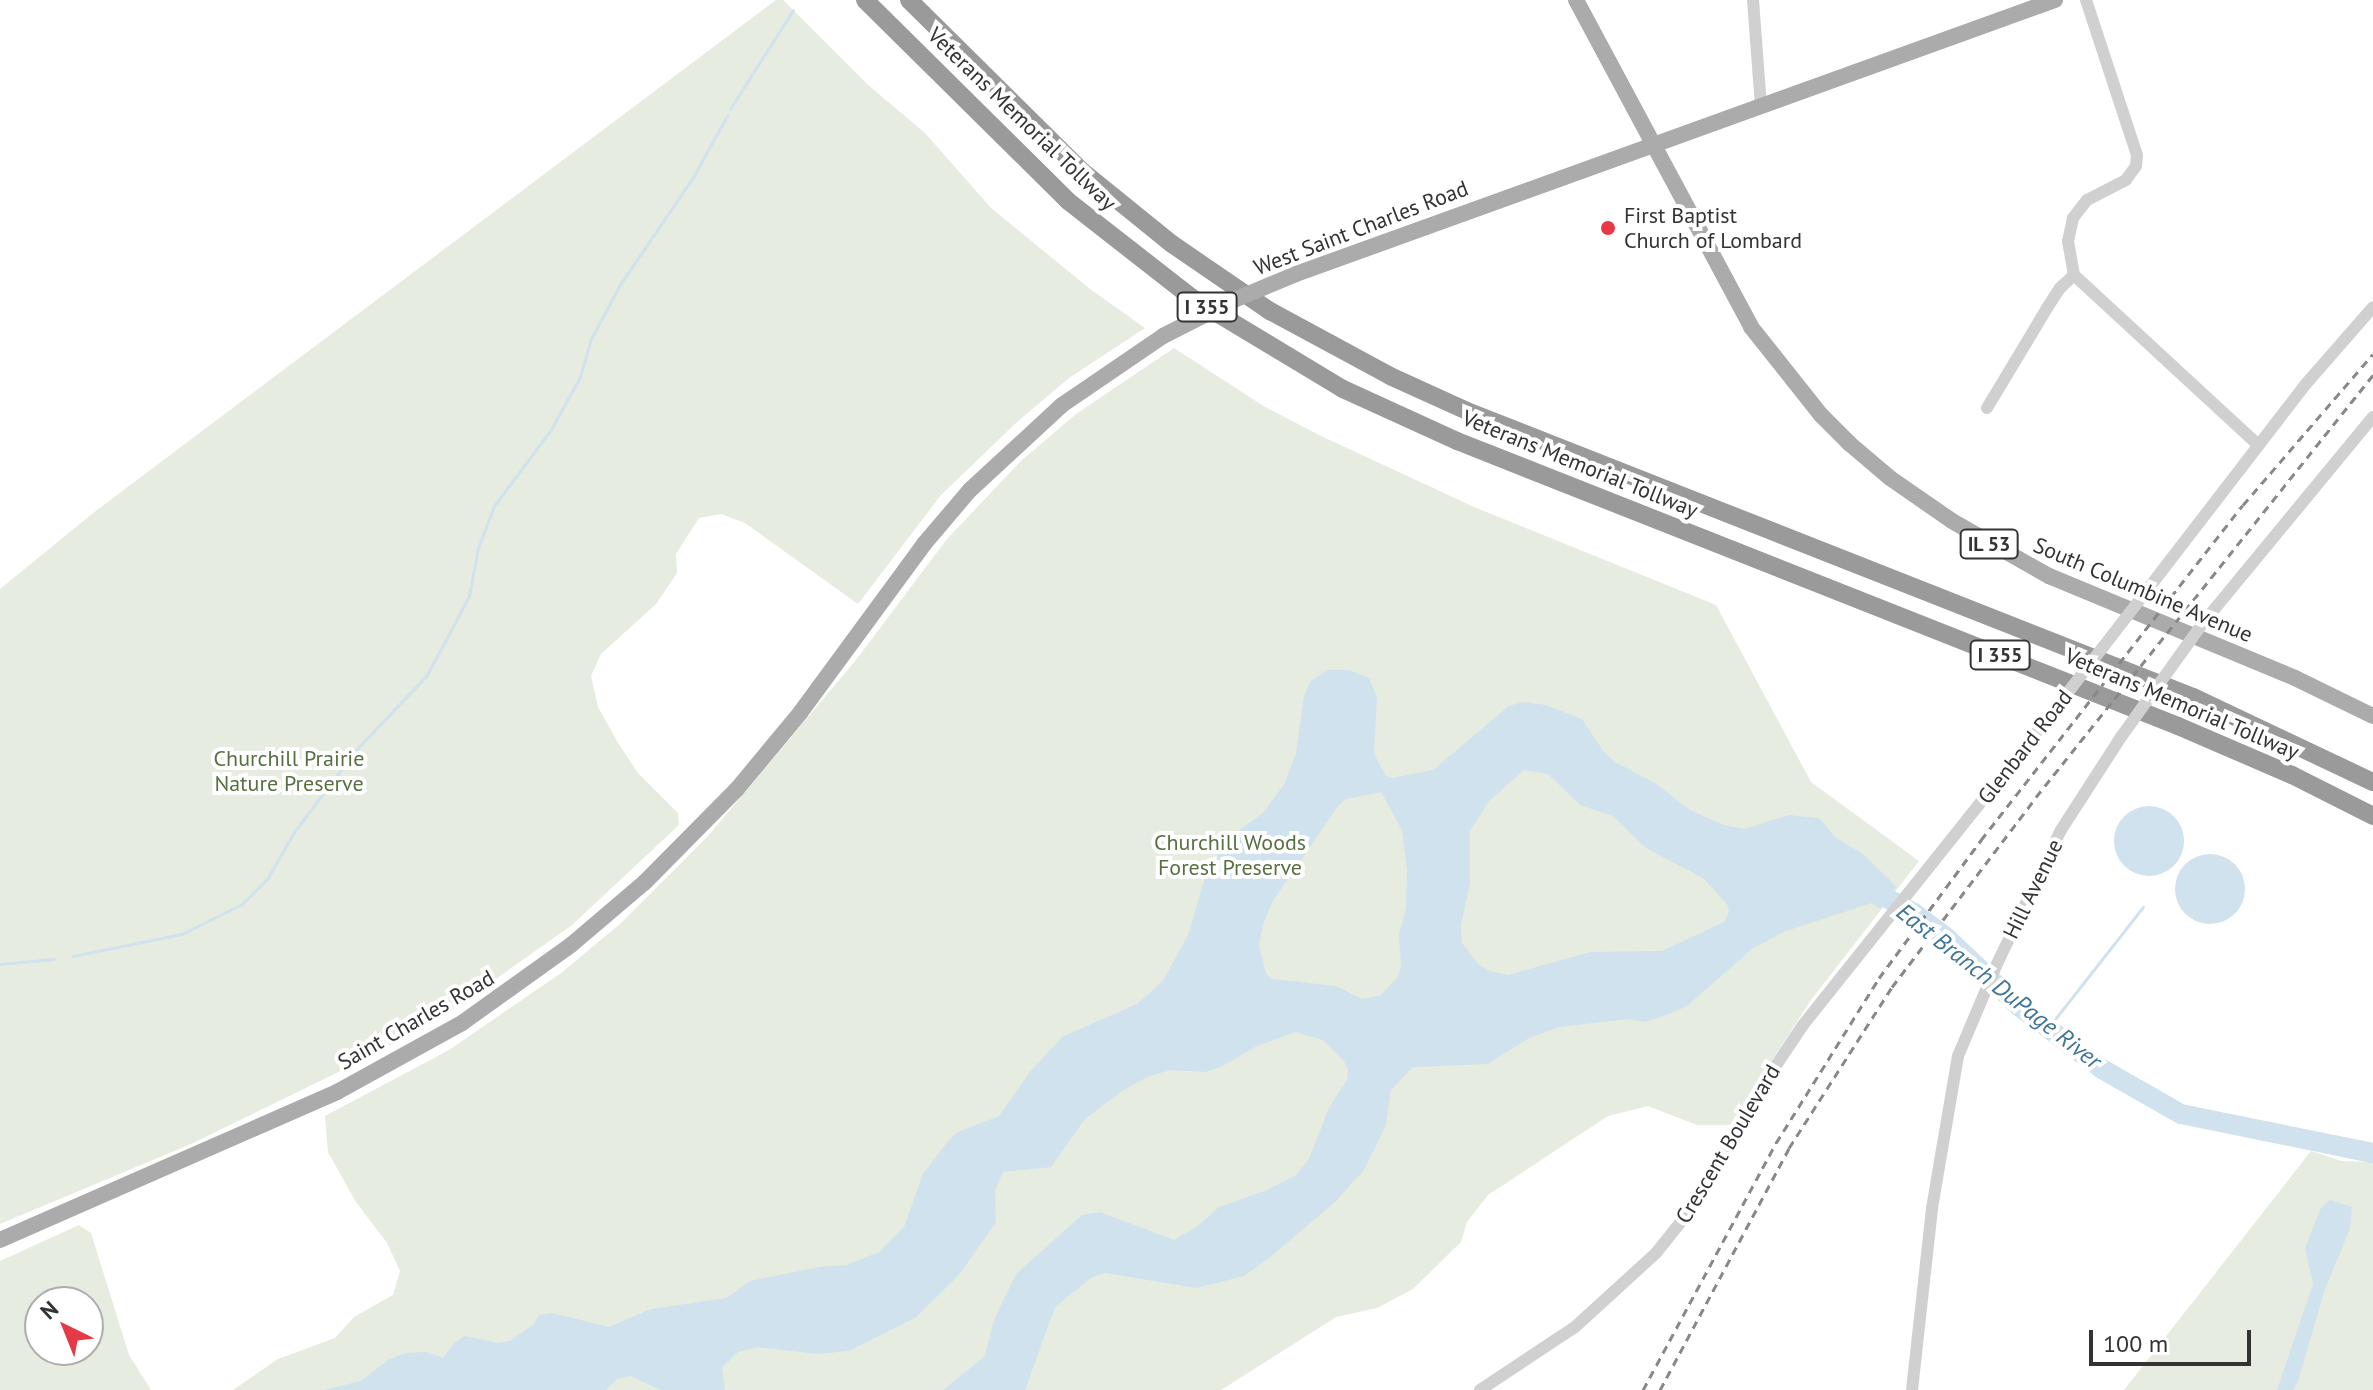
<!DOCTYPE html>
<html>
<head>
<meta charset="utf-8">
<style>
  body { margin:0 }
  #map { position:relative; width:2373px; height:1390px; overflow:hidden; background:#fff; font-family:"PT Sans",sans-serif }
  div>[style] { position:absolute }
  .green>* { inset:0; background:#e6ecdf }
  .water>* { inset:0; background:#cfe2ee }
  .round { border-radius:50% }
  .stream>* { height:3px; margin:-1.5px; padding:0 1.5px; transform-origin:1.5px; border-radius:1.5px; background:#cfe2ee }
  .river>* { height:20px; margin:-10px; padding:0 10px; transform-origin:10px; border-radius:10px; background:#cfe2ee }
  .minor>* { height:12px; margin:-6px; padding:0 6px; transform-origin:6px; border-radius:6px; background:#d0d0d0 }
  .major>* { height:16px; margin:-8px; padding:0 8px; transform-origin:8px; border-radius:8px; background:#ababab }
  .highway>* { height:18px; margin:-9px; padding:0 9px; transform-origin:9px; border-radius:9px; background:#9a9a9a }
  .rail>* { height:3px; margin-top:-1.5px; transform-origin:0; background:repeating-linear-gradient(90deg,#888 0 8px,transparent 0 14px) }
  .minor-bridge>* { height:12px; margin:-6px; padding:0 6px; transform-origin:6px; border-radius:6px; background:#d0d0d0 }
  .major-bridge>* { height:16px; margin:-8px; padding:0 8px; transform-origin:8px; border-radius:8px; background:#ababab }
  .dots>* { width:22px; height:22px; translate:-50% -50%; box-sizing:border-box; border:4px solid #fff; border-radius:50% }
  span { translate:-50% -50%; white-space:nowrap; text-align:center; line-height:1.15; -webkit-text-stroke:8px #fff; paint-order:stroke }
  .shield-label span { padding:2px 6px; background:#fff; border:2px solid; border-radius:6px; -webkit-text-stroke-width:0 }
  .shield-label { font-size:20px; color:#333; font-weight:700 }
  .street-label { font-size:22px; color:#333 }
  .poi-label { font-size:22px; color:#333 }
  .left { translate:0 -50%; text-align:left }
  .park-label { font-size:22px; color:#56703f }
  .water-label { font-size:24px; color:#3f7597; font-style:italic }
  .north { position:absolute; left:24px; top:1286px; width:80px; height:80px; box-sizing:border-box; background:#fff; border:2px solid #adadad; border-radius:50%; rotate:317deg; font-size:22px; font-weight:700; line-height:32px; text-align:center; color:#333 }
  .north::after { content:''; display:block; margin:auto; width:28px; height:36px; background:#e63946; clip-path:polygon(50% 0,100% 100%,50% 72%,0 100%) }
  .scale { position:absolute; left:2089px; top:1330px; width:162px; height:36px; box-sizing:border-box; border:4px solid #333; border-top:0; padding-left:10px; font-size:24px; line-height:28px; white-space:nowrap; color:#333; -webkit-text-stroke:6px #fff; paint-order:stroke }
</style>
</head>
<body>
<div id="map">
  <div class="green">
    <i style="clip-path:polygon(776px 0,783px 0,867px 84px,925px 133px,991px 208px,1090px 289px,1145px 328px,1069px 378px,1017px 422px,941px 495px,858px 604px,745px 523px,721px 514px,699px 518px,676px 554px,677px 573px,656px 604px,601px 654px,591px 676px,598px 707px,618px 743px,638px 773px,678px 813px,679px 825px,572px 925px,452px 1010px,371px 1056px,191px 1144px,0 1224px,0 589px,97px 510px)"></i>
    <i style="clip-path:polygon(1174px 348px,1265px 407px,1319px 435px,1474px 507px,1716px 605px,1811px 782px,1919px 861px,1811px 1000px,1730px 1125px,1697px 1125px,1648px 1106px,1608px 1116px,1488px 1195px,1467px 1222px,1461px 1242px,1413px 1289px,1377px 1308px,1336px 1317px,1221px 1390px,233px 1390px,278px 1359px,335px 1338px,354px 1317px,393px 1295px,400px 1271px,387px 1243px,356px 1202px,328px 1152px,325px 1116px,449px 1050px,561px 973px,620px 924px,708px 836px,856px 660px,947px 539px,1021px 461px,1076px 414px)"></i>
    <i style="clip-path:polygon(2311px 1151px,2342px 1161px,2373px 1162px,2373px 1390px,2124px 1390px)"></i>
    <i style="clip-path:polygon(evenodd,79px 1225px,91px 1233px,129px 1355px,151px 1390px,0 1390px,0 1261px,79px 1225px,40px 1302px,88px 1302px,88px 1350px,40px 1350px,40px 1302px)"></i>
  </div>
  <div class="water">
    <i style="clip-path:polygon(evenodd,1328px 670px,1349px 670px,1369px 678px,1377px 698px,1374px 754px,1386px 776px,1392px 778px,1433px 770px,1509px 706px,1523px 702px,1546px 705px,1582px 719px,1604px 752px,1615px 762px,1655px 783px,1690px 810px,1724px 825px,1744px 829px,1789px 815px,1819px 818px,1835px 837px,1863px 854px,1897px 887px,1880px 909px,1872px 903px,1783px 932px,1752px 949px,1687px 1006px,1669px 1014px,1645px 1022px,1627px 1019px,1559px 1027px,1529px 1038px,1488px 1064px,1413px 1067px,1391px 1090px,1386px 1125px,1364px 1170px,1335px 1202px,1268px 1259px,1244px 1276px,1196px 1288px,1105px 1273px,1091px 1278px,1055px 1307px,1025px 1390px,943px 1390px,985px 1356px,994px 1320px,1016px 1274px,1082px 1215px,1100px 1212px,1174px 1240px,1199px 1225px,1219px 1207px,1265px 1191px,1296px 1175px,1309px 1159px,1329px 1108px,1347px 1080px,1348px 1069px,1344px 1061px,1323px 1040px,1295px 1032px,1257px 1046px,1221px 1067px,1205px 1072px,1171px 1070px,1149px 1076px,1122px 1091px,1085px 1119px,1051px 1167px,1003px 1172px,995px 1191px,996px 1222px,959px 1275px,915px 1318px,849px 1351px,817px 1354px,758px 1347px,738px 1352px,722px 1368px,725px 1390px,661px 1390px,630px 1376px,617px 1379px,606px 1390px,323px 1390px,361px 1381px,388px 1360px,405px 1353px,426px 1352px,443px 1358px,454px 1343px,465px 1336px,498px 1343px,510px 1341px,534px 1324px,539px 1315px,552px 1313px,609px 1327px,651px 1309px,727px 1298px,750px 1281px,820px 1267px,847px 1265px,879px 1252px,904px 1227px,923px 1174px,948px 1141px,958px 1132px,999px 1116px,1030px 1072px,1062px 1037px,1137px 1004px,1163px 981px,1188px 935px,1208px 868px,1230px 837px,1264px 812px,1285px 783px,1296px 753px,1304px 696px,1310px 682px,1328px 670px,1524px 770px,1548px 774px,1580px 805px,1613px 816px,1646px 848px,1703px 878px,1727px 904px,1729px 911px,1724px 922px,1662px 951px,1590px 952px,1508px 975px,1490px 971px,1478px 964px,1462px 943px,1461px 925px,1470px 883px,1470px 831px,1489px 801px,1524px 770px,1328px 670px,1381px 792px,1402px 830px,1407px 871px,1406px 908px,1399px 935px,1401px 966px,1397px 978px,1381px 995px,1362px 999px,1336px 986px,1272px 979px,1266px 974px,1259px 946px,1263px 924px,1274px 899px,1339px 805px,1346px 799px,1381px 792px)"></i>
    <i class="round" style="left:2114px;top:806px;width:70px;height:70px"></i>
    <i class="round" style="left:2175px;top:854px;width:70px;height:70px"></i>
    <i style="clip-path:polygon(2330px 1200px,2352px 1207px,2350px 1229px,2325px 1289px,2298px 1381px,2293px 1390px,2277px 1390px,2313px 1284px,2305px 1248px,2321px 1208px)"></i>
  </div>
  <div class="stream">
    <i style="left:730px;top:109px;width:117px;rotate:-57.5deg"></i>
    <i style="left:73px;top:956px;width:111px;rotate:-11.4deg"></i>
    <i style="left:182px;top:934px;width:67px;rotate:-26.6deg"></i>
    <i style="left:242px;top:904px;width:35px;rotate:-45deg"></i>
    <i style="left:267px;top:879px;width:54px;rotate:-60.1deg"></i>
    <i style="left:294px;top:832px;width:104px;rotate:-52.8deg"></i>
    <i style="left:357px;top:749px;width:102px;rotate:-46.6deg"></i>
    <i style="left:427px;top:675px;width:89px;rotate:-62deg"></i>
    <i style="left:469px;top:596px;width:49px;rotate:-79.4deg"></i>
    <i style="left:478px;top:548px;width:45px;rotate:-69.1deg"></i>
    <i style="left:494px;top:506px;width:94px;rotate:-53.3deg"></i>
    <i style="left:550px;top:431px;width:62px;rotate:-60.9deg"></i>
    <i style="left:580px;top:377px;width:37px;rotate:-74deg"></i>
    <i style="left:590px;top:341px;width:62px;rotate:-62.2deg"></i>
    <i style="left:619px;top:286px;width:132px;rotate:-55.8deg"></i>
    <i style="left:693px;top:177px;width:70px;rotate:-60.9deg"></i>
    <i style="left:0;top:964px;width:54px;rotate:-5.3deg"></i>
    <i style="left:2048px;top:1028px;width:154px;rotate:-51.9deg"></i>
  </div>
  <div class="river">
    <i style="left:1865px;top:886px;width:56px;rotate:28.9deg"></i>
    <i style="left:1914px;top:913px;width:41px;rotate:37.1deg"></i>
    <i style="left:1947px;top:938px;width:100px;rotate:43.4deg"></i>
    <i style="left:2020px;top:1007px;width:103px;rotate:37.1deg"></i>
    <i style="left:2102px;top:1069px;width:91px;rotate:29.7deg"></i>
    <i style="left:2181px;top:1114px;width:196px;rotate:11.5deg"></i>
  </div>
  <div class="minor">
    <i style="left:1753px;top:0;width:107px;rotate:85.7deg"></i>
    <i style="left:2086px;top:0;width:163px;rotate:71.8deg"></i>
    <i style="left:2137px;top:155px;width:11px;rotate:95deg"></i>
    <i style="left:2136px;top:166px;width:17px;rotate:126deg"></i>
    <i style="left:2126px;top:180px;width:44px;rotate:152.9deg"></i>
    <i style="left:2087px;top:200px;width:23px;rotate:128deg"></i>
    <i style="left:2073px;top:218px;width:24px;rotate:102deg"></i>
    <i style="left:2068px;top:241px;width:35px;rotate:80deg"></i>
    <i style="left:2074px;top:275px;width:251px;rotate:42.7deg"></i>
    <i style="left:1987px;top:408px;width:117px;rotate:-59deg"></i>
    <i style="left:2047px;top:308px;width:24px;rotate:-57deg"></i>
    <i style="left:2060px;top:288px;width:19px;rotate:-43deg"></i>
    <i style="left:2141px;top:598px;width:269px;rotate:-52.4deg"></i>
    <i style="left:2305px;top:385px;width:103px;rotate:-48.9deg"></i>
    <i style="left:2203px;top:623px;width:267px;rotate:-50.5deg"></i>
    <i style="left:1480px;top:1390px;width:114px;rotate:-33.6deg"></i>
    <i style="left:1575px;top:1327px;width:110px;rotate:-42.4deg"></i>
    <i style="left:1656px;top:1253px;width:58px;rotate:-51.3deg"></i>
    <i style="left:1692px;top:1208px;width:149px;rotate:-59.8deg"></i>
    <i style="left:1767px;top:1079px;width:65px;rotate:-56.3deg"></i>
    <i style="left:1803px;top:1025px;width:404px;rotate:-51.4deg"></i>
    <i style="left:1912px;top:1390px;width:183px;rotate:-83.7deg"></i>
    <i style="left:1932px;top:1208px;width:154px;rotate:-80.3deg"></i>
    <i style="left:1958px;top:1056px;width:98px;rotate:-67.1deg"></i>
    <i style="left:1996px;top:966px;width:151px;rotate:-64.5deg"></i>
    <i style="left:2061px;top:830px;width:111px;rotate:-57.2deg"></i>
  </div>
  <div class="major">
    <i style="left:1576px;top:0;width:371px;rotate:61.8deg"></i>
    <i style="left:1751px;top:327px;width:112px;rotate:51.5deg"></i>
    <i style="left:1821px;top:415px;width:41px;rotate:45deg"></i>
    <i style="left:1850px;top:444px;width:52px;rotate:40.4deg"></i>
    <i style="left:1890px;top:478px;width:75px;rotate:34.7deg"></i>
    <i style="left:1952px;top:521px;width:112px;rotate:29.6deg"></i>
    <i style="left:2049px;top:576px;width:266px;rotate:22.5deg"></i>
    <i style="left:2295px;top:678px;width:87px;rotate:26deg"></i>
    <i style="left:1296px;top:274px;width:807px;rotate:-19.85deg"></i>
    <i style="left:0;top:1240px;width:368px;rotate:-23.7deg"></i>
    <i style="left:337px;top:1092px;width:143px;rotate:-28.9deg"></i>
    <i style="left:462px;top:1023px;width:134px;rotate:-35.6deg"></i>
    <i style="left:571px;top:945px;width:97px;rotate:-40.4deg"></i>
    <i style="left:645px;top:882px;width:131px;rotate:-45.3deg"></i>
    <i style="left:737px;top:789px;width:99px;rotate:-50.3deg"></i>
    <i style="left:800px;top:713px;width:210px;rotate:-53.7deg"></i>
    <i style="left:924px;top:544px;width:71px;rotate:-49.6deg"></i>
    <i style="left:970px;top:490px;width:125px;rotate:-42.7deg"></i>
    <i style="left:1062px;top:405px;width:122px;rotate:-34.3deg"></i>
  </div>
  <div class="highway">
    <i style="left:865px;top:0;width:286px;rotate:44.7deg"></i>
    <i style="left:1068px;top:201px;width:157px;rotate:38deg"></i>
    <i style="left:1192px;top:298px;width:176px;rotate:31.1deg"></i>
    <i style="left:1343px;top:389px;width:125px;rotate:24.5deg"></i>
    <i style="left:1457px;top:441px;width:775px;rotate:21.57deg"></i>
    <i style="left:2178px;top:726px;width:124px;rotate:23.3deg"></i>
    <i style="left:2292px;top:775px;width:91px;rotate:26.8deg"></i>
    <i style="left:909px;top:0;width:245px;rotate:44.7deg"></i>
    <i style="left:1083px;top:172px;width:114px;rotate:39deg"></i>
    <i style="left:1172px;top:244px;width:119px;rotate:34.4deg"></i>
    <i style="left:1270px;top:311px;width:136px;rotate:28.4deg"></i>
    <i style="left:1390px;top:376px;width:85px;rotate:24.4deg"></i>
    <i style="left:1467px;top:411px;width:780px;rotate:21.5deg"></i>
    <i style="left:2193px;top:697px;width:199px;rotate:25.3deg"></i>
  </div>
  <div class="rail">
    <i style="left:1643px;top:1390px;width:281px;rotate:-61.7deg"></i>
    <i style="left:1776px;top:1143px;width:195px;rotate:-58deg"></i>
    <i style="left:1879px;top:978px;width:172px;rotate:-53.5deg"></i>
    <i style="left:1981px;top:840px;width:425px;rotate:-52deg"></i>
    <i style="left:2243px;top:505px;width:199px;rotate:-49.3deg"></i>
    <i style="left:1660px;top:1390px;width:274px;rotate:-61.9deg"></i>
    <i style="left:1789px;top:1148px;width:191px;rotate:-57.4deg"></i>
    <i style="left:1892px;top:987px;width:238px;rotate:-52.8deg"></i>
    <i style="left:2036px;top:797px;width:540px;rotate:-51.39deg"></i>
  </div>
  <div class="minor-bridge">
    <i style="left:2055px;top:709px;width:140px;rotate:-52.2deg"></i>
    <i style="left:2121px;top:737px;width:140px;rotate:-54.3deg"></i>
  </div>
  <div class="major-bridge">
    <i style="left:1163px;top:336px;width:80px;rotate:-26.9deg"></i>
    <i style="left:1234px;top:300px;width:67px;rotate:-22.8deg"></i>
  </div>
  <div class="dots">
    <i style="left:1608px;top:228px;background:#e63946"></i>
  </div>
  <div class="shield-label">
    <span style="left:1207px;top:307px">I 355</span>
    <span style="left:1989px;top:544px">IL 53</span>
    <span style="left:2000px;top:655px">I 355</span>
  </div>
  <div class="street-label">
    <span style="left:1022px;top:119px;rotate:44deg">Veterans Memorial Tollway</span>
    <span style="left:1361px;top:228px;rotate:-21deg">West Saint Charles Road</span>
    <span style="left:1580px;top:464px;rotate:22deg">Veterans Memorial Tollway</span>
    <span style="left:2143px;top:590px;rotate:23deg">South Columbine Avenue</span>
    <span style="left:2182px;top:704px;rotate:23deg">Veterans Memorial Tollway</span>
    <span style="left:2025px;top:747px;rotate:-52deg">Glenbard Road</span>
    <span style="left:2033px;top:889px;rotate:-64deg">Hill Avenue</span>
    <span style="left:416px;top:1020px;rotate:-30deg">Saint Charles Road</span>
    <span style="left:1728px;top:1144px;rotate:-59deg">Crescent Boulevard</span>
  </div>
  <div class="poi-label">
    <span class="left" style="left:1624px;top:228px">First Baptist<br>Church of Lombard</span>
  </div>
  <div class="park-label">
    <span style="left:289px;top:771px">Churchill Prairie<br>Nature Preserve</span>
    <span style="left:1230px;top:855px">Churchill Woods<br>Forest Preserve</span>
  </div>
  <div class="water-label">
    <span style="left:1999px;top:986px;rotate:38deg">East Branch DuPage River</span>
  </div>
  <div class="north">N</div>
  <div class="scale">100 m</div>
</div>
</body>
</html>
